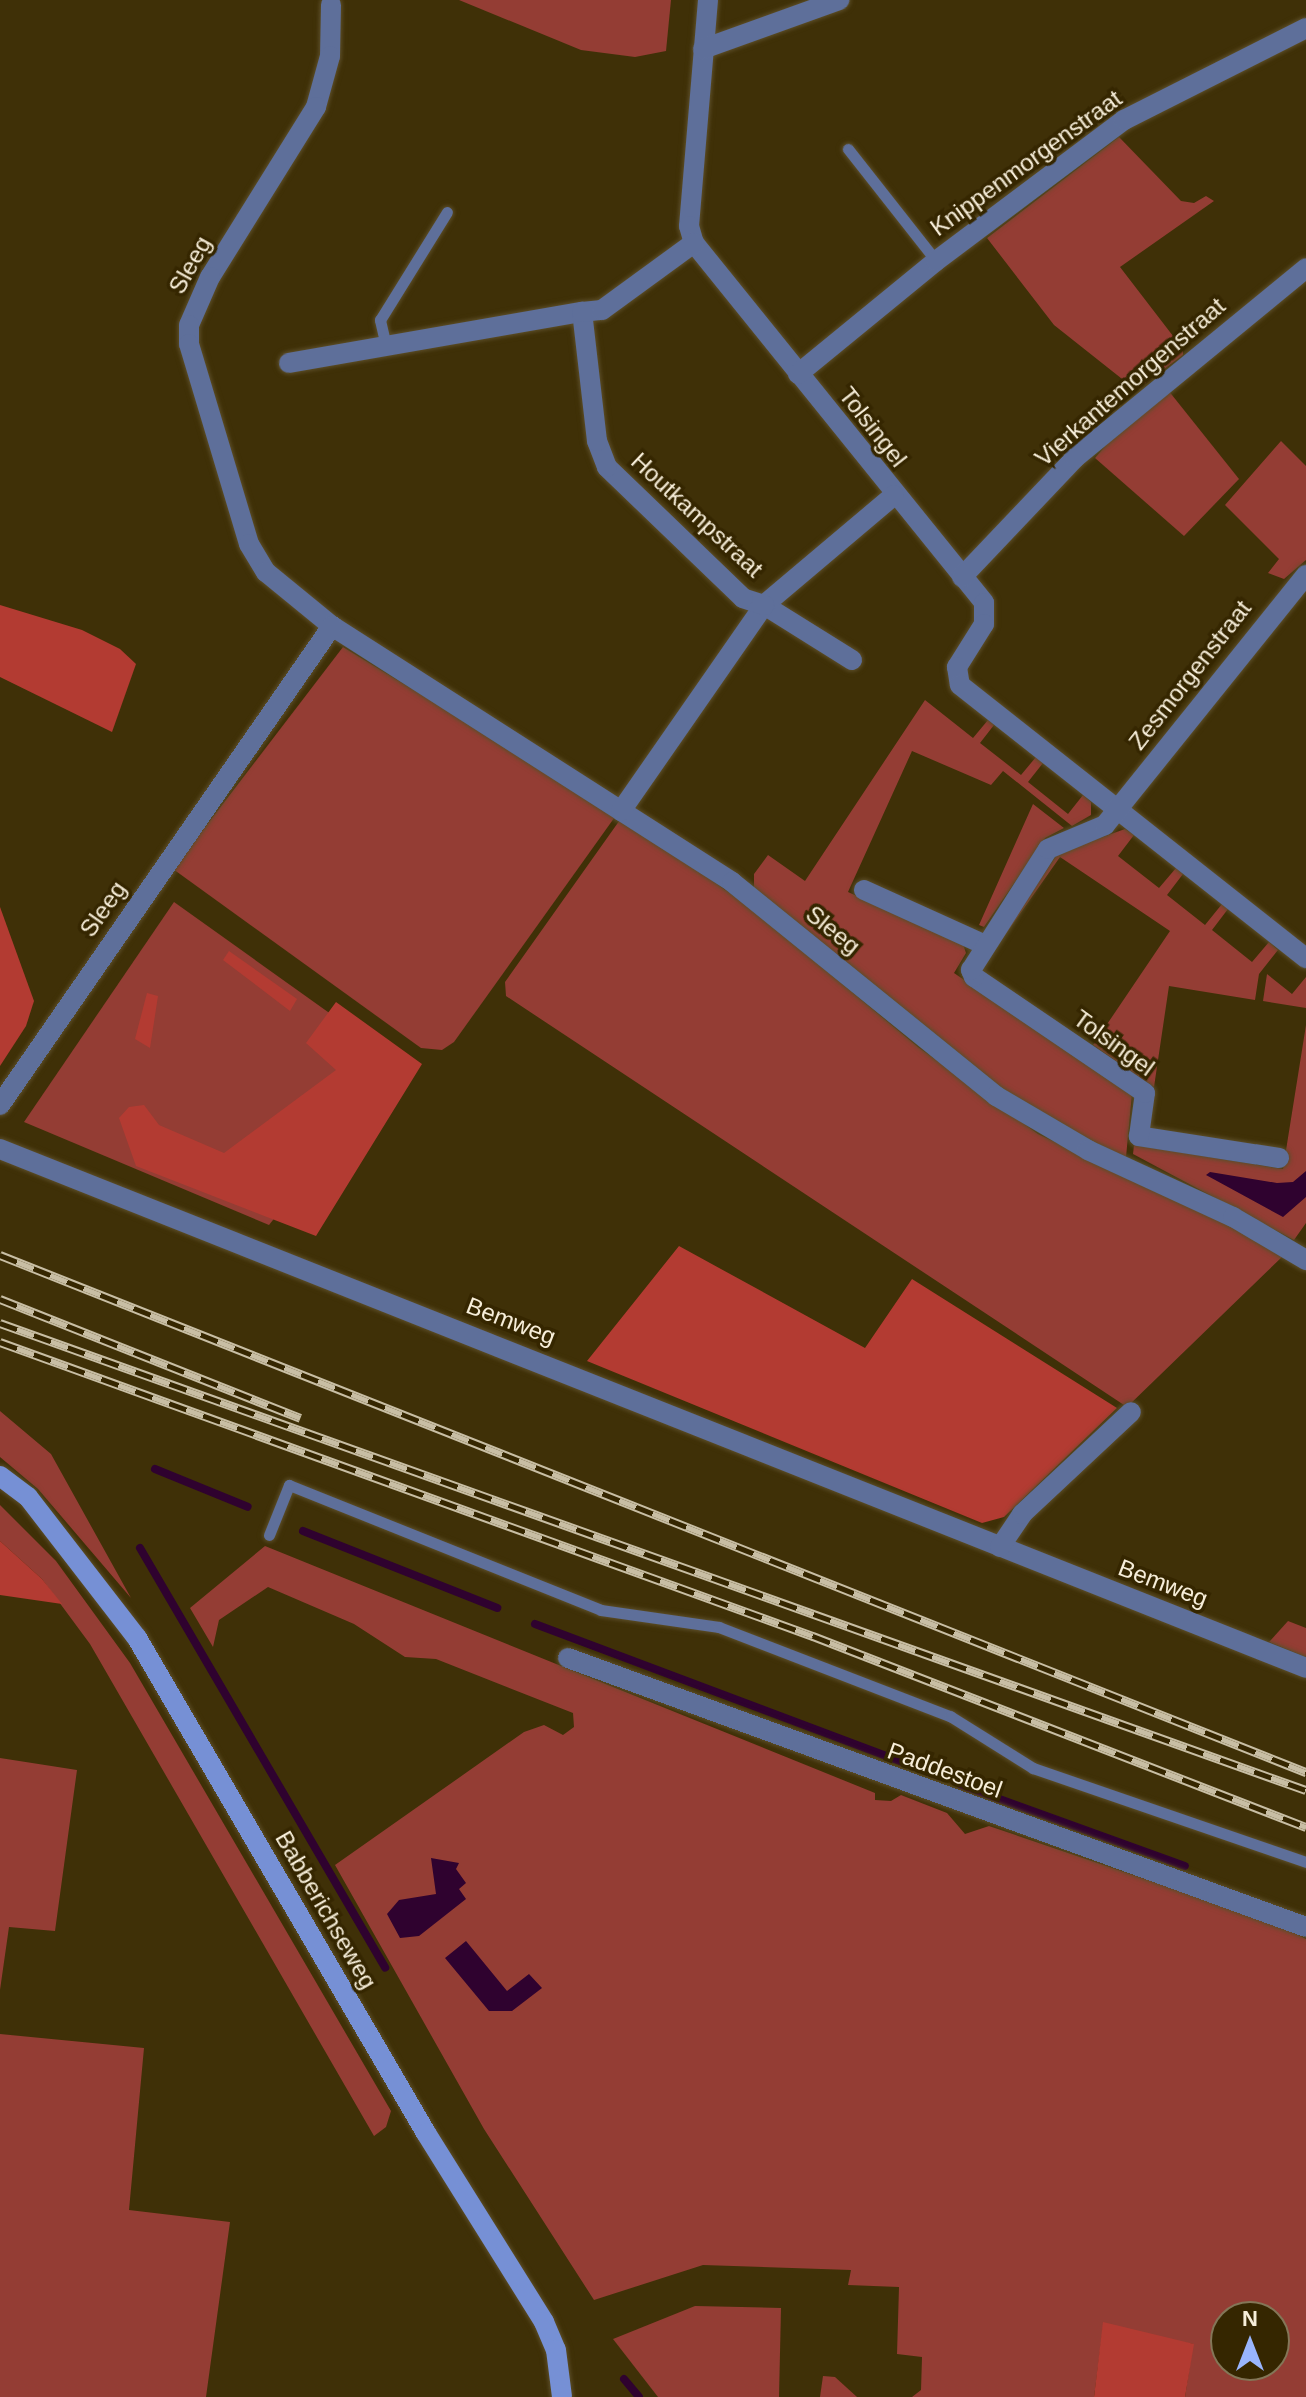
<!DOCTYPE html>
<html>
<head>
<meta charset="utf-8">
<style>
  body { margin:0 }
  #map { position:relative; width:1306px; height:2397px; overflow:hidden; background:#3f3007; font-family:Arial,sans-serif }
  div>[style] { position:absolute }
  .green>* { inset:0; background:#943d34 }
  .forest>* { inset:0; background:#b33b32 }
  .water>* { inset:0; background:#2f022f }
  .stream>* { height:8px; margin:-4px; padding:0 4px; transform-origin:4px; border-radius:4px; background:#2f022f }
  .roads { filter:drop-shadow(0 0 2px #5c4e29) drop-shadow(0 0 2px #5c4e29) }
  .lane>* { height:11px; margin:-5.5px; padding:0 5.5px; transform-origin:5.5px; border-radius:5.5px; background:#5e6f9a }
  .street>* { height:20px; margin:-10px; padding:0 10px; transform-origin:10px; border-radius:10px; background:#5e6f9a }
  .secondary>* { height:20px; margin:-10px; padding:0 10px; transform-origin:10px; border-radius:10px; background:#7690d5 }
  .rail>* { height:9px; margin-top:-4.5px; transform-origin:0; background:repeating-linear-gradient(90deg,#352600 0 18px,#c8bea4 0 36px); box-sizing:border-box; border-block:2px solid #c8bea4 }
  span { translate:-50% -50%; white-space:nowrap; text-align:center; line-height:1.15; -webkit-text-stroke:7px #352600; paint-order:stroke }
  .street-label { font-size:24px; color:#f7eed9 }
  .north { position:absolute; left:1210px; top:2301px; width:80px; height:80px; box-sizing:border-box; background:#352600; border:2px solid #837657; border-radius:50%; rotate:0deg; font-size:22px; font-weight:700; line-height:32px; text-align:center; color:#f7eed9 }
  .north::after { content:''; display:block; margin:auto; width:28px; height:36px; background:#99b5fd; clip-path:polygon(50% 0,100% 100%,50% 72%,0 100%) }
</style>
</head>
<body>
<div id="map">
  <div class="green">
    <i style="clip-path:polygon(459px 0,671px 0,666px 51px,635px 57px,581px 50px)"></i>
    <i style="clip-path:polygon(1119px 137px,1181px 201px,1194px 203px,1206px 196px,1214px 201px,1120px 267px,1183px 349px,1183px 355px,1136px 390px,1054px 325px,987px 238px)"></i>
    <i style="clip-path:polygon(1168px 390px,1239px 479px,1184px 536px,1095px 458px,1125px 423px)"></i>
    <i style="clip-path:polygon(1281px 441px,1306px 466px,1306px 560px,1284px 579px,1268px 573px,1279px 559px,1225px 505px)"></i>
    <i style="clip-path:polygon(343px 647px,617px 814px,454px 1042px,442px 1050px,421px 1048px,173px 869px)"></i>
    <i style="clip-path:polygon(925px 700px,973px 738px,988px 720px,994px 725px,980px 743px,1021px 775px,1036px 757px,1043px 763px,1028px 782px,1068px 814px,1083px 795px,1091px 802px,1091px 815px,1072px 826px,1003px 771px,991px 785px,912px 751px,848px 892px,963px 944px,966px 953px,954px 973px,1132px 1094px,1126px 1157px,1068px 1130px,991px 1081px,754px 888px,754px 874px,768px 855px,805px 881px)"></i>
    <i style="clip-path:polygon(1033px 804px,1064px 828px,1045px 838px,984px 927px,979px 925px)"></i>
    <i style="clip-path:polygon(622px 817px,748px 906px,918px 1047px,1038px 1134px,1245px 1232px,1283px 1256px,1127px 1407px,506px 996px,505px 982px)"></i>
    <i style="clip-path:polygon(1125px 829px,1134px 835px,1118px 856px,1159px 888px,1176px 868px,1183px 874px,1167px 895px,1205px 925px,1222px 904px,1228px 909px,1212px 930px,1252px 962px,1269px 942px,1278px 950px,1259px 974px,1255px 1000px,1169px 986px,1154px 1087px,1093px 1045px,1170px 931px,1060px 857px,982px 968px,1058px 853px)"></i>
    <i style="clip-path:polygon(174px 902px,398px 1062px,269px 1225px,24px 1122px)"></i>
    <i style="clip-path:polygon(1267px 974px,1292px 994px,1306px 977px,1306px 1008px,1263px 1001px)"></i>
    <i style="clip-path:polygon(1306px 1025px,1306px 1223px,1294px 1240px,1133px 1154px,1134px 1145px,1283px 1169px)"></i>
    <i style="clip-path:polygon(0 1411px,51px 1454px,131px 1598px,38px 1489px,0 1457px)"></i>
    <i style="clip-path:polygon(0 1505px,56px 1561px,130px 1663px,391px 2111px,386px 2127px,374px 2136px,90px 1644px,42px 1579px,0 1541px)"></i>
    <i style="clip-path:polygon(evenodd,265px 1546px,875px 1793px,875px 1800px,891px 1801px,901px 1795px,947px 1813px,965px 1834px,989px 1826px,1274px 1923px,1306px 1939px,1306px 2397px,1185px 2397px,1193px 2344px,1103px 2328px,1094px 2397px,912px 2397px,921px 2390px,922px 2357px,897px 2354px,899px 2287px,848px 2285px,851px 2270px,703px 2265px,594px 2300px,484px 2129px,335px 1865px,524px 1732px,544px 1725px,563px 1735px,574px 1727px,573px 1713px,436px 1659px,405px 1657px,354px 1624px,268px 1587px,219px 1620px,213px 1647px,190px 1608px,265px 1546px,1226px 2317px,1274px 2317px,1274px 2365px,1226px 2365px,1226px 2317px)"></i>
    <i style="clip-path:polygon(1288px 1621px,1306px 1628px,1306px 1657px,1269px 1642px)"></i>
    <i style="clip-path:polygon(0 1758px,77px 1770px,55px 1931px,9px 1927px,0 1990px)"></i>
    <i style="clip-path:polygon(0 2034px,144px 2048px,129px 2210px,230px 2222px,206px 2397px,0 2397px)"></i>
    <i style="clip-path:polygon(695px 2306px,781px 2308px,779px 2397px,658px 2397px,613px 2339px)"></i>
    <i style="clip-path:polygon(823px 2376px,835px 2377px,857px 2397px,820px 2397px)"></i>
  </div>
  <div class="forest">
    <i style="clip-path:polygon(0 605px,82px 630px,120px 649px,136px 664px,112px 732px,0 677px)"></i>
    <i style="clip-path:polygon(0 907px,34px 1001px,26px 1026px,0 1066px)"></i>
    <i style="clip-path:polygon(229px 951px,297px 999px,290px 1011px,223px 960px)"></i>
    <i style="clip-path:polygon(147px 993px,158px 996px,150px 1048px,135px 1039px)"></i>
    <i style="clip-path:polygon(336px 1002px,422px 1064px,316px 1236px,136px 1166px,119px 1118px,129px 1107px,144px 1105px,159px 1125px,224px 1153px,336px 1070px,306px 1043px)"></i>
    <i style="clip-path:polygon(679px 1246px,865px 1348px,912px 1279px,1117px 1408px,1004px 1517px,982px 1523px,587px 1361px)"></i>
    <i style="clip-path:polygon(0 1541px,42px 1579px,62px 1604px,0 1595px)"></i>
    <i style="clip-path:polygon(1103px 2322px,1194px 2344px,1185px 2397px,1094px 2397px)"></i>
  </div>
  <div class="water">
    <i style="clip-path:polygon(1306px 1171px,1306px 1197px,1283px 1217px,1206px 1175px,1210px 1172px,1277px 1183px,1293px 1182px)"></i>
    <i style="clip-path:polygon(431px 1858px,459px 1863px,456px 1869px,466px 1883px,459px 1889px,466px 1899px,419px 1936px,400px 1938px,387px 1914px,399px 1900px,436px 1894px)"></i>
    <i style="clip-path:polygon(466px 1941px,507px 1991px,529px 1974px,542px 1988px,512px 2011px,489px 2011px,445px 1958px)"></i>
  </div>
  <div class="stream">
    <i style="left:155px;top:1469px;width:100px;rotate:22.2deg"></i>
    <i style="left:303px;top:1531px;width:209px;rotate:21.6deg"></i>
    <i style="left:140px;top:1548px;width:486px;rotate:59.7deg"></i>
    <i style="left:535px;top:1624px;width:435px;rotate:20.6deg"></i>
    <i style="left:961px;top:1785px;width:238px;rotate:19.9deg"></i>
    <i style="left:624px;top:2379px;width:23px;rotate:50deg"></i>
  </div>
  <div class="roads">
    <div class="lane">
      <i style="left:848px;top:149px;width:142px;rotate:51.8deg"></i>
      <i style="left:386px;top:346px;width:27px;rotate:-103deg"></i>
      <i style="left:380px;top:320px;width:127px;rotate:-58.2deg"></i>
      <i style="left:269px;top:1535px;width:54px;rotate:-68.2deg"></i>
      <i style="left:289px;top:1485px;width:336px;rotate:21.8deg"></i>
      <i style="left:601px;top:1610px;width:119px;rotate:8.2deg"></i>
      <i style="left:719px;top:1627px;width:248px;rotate:21.1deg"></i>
      <i style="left:950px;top:1716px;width:98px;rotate:32.1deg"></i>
      <i style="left:1033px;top:1768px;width:289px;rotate:19deg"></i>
    </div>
    <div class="street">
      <i style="left:708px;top:0;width:227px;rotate:94.8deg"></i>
      <i style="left:689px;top:226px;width:18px;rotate:74deg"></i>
      <i style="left:694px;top:243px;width:462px;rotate:51.1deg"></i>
      <i style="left:984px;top:603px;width:21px;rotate:90deg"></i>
      <i style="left:984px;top:624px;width:51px;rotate:122.1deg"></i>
      <i style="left:957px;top:667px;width:18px;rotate:81deg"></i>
      <i style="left:960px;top:685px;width:441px;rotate:38.3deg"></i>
      <i style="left:331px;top:5px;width:51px;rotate:91.1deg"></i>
      <i style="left:330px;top:56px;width:53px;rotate:105.4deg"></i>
      <i style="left:316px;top:107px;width:200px;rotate:121.9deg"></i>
      <i style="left:210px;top:277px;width:52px;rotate:113.6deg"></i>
      <i style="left:189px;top:325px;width:19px;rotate:90deg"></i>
      <i style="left:189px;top:344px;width:209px;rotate:73.3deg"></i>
      <i style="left:249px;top:544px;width:33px;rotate:59deg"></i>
      <i style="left:266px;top:572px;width:85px;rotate:39.3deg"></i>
      <i style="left:332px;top:626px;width:475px;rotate:32.6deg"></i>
      <i style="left:732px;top:882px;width:340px;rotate:39deg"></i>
      <i style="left:996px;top:1096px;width:107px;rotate:30.4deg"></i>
      <i style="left:1088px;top:1150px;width:160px;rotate:24.8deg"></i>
      <i style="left:1233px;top:1217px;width:85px;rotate:30.5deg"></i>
      <i style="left:703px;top:49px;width:145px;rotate:-19.8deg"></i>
      <i style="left:289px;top:363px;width:297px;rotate:-9.9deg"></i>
      <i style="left:798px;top:374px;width:178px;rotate:-39.3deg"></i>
      <i style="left:936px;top:261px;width:235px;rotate:-36.9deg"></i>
      <i style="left:1124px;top:120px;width:204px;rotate:-26.8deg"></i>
      <i style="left:962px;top:577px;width:164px;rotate:-46.5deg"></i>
      <i style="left:1075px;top:458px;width:299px;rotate:-39.4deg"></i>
      <i style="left:852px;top:660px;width:104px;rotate:-148deg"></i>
      <i style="left:764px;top:605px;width:170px;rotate:-40.2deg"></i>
      <i style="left:621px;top:811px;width:251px;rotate:-55.2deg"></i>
      <i style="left:764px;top:605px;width:22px;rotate:-162deg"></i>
      <i style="left:743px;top:598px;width:189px;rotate:-136.1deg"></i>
      <i style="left:607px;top:467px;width:28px;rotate:-111deg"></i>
      <i style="left:597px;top:441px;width:130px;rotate:-96.6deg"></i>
      <i style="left:582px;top:312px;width:20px;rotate:-6deg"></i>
      <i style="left:602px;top:310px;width:114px;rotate:-36.1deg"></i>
      <i style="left:864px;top:890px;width:131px;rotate:24.4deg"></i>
      <i style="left:0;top:1105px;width:583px;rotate:-55.27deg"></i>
      <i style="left:0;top:1149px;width:1405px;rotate:21.67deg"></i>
      <i style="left:1279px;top:1158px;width:142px;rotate:-171.1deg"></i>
      <i style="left:1139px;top:1136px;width:43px;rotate:-82.1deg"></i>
      <i style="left:1145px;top:1093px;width:207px;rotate:-145.8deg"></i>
      <i style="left:974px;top:977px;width:8px;rotate:-113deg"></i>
      <i style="left:971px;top:970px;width:143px;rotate:-57.5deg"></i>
      <i style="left:1048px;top:849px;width:62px;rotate:-22.8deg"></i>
      <i style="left:1105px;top:825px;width:321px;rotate:-51.2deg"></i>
      <i style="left:1000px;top:1547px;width:40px;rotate:-56deg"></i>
      <i style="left:1022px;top:1514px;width:149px;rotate:-43.1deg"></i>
      <i style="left:568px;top:1658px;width:785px;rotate:20.03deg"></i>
    </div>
    <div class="secondary">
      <i style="left:0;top:1476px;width:35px;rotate:37deg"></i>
      <i style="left:28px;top:1497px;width:178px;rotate:52.3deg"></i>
      <i style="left:137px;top:1638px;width:573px;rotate:59.72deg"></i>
      <i style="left:426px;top:2133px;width:223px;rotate:58deg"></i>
      <i style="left:544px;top:2322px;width:30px;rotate:67deg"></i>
      <i style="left:556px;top:2350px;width:47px;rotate:82.7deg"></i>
    </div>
  </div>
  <div class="rail">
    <i style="left:0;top:1255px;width:1405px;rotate:21.6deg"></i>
    <i style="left:0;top:1299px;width:323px;rotate:21.6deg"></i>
    <i style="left:0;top:1323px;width:1387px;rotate:19.68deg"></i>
    <i style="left:0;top:1342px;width:865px;rotate:19.88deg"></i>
    <i style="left:813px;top:1636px;width:529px;rotate:21.18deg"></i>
  </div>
  <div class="street-label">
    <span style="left:1026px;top:163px;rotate:-36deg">Knippenmorgenstraat</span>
    <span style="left:190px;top:265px;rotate:-61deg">Sleeg</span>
    <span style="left:1130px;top:382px;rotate:-41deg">Vierkantemorgenstraat</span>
    <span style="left:873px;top:427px;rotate:52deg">Tolsingel</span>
    <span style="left:697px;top:515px;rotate:43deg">Houtkampstraat</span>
    <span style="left:1190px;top:675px;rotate:-52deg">Zesmorgenstraat</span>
    <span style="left:103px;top:909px;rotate:-55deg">Sleeg</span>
    <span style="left:833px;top:930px;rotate:39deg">Sleeg</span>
    <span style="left:1114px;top:1043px;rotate:36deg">Tolsingel</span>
    <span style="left:511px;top:1321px;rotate:21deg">Bemweg</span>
    <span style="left:1163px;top:1583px;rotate:21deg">Bemweg</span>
    <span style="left:945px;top:1770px;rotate:20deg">Paddestoel</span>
    <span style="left:326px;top:1910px;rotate:60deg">Babberichseweg</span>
  </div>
  <div class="north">N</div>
</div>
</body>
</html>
